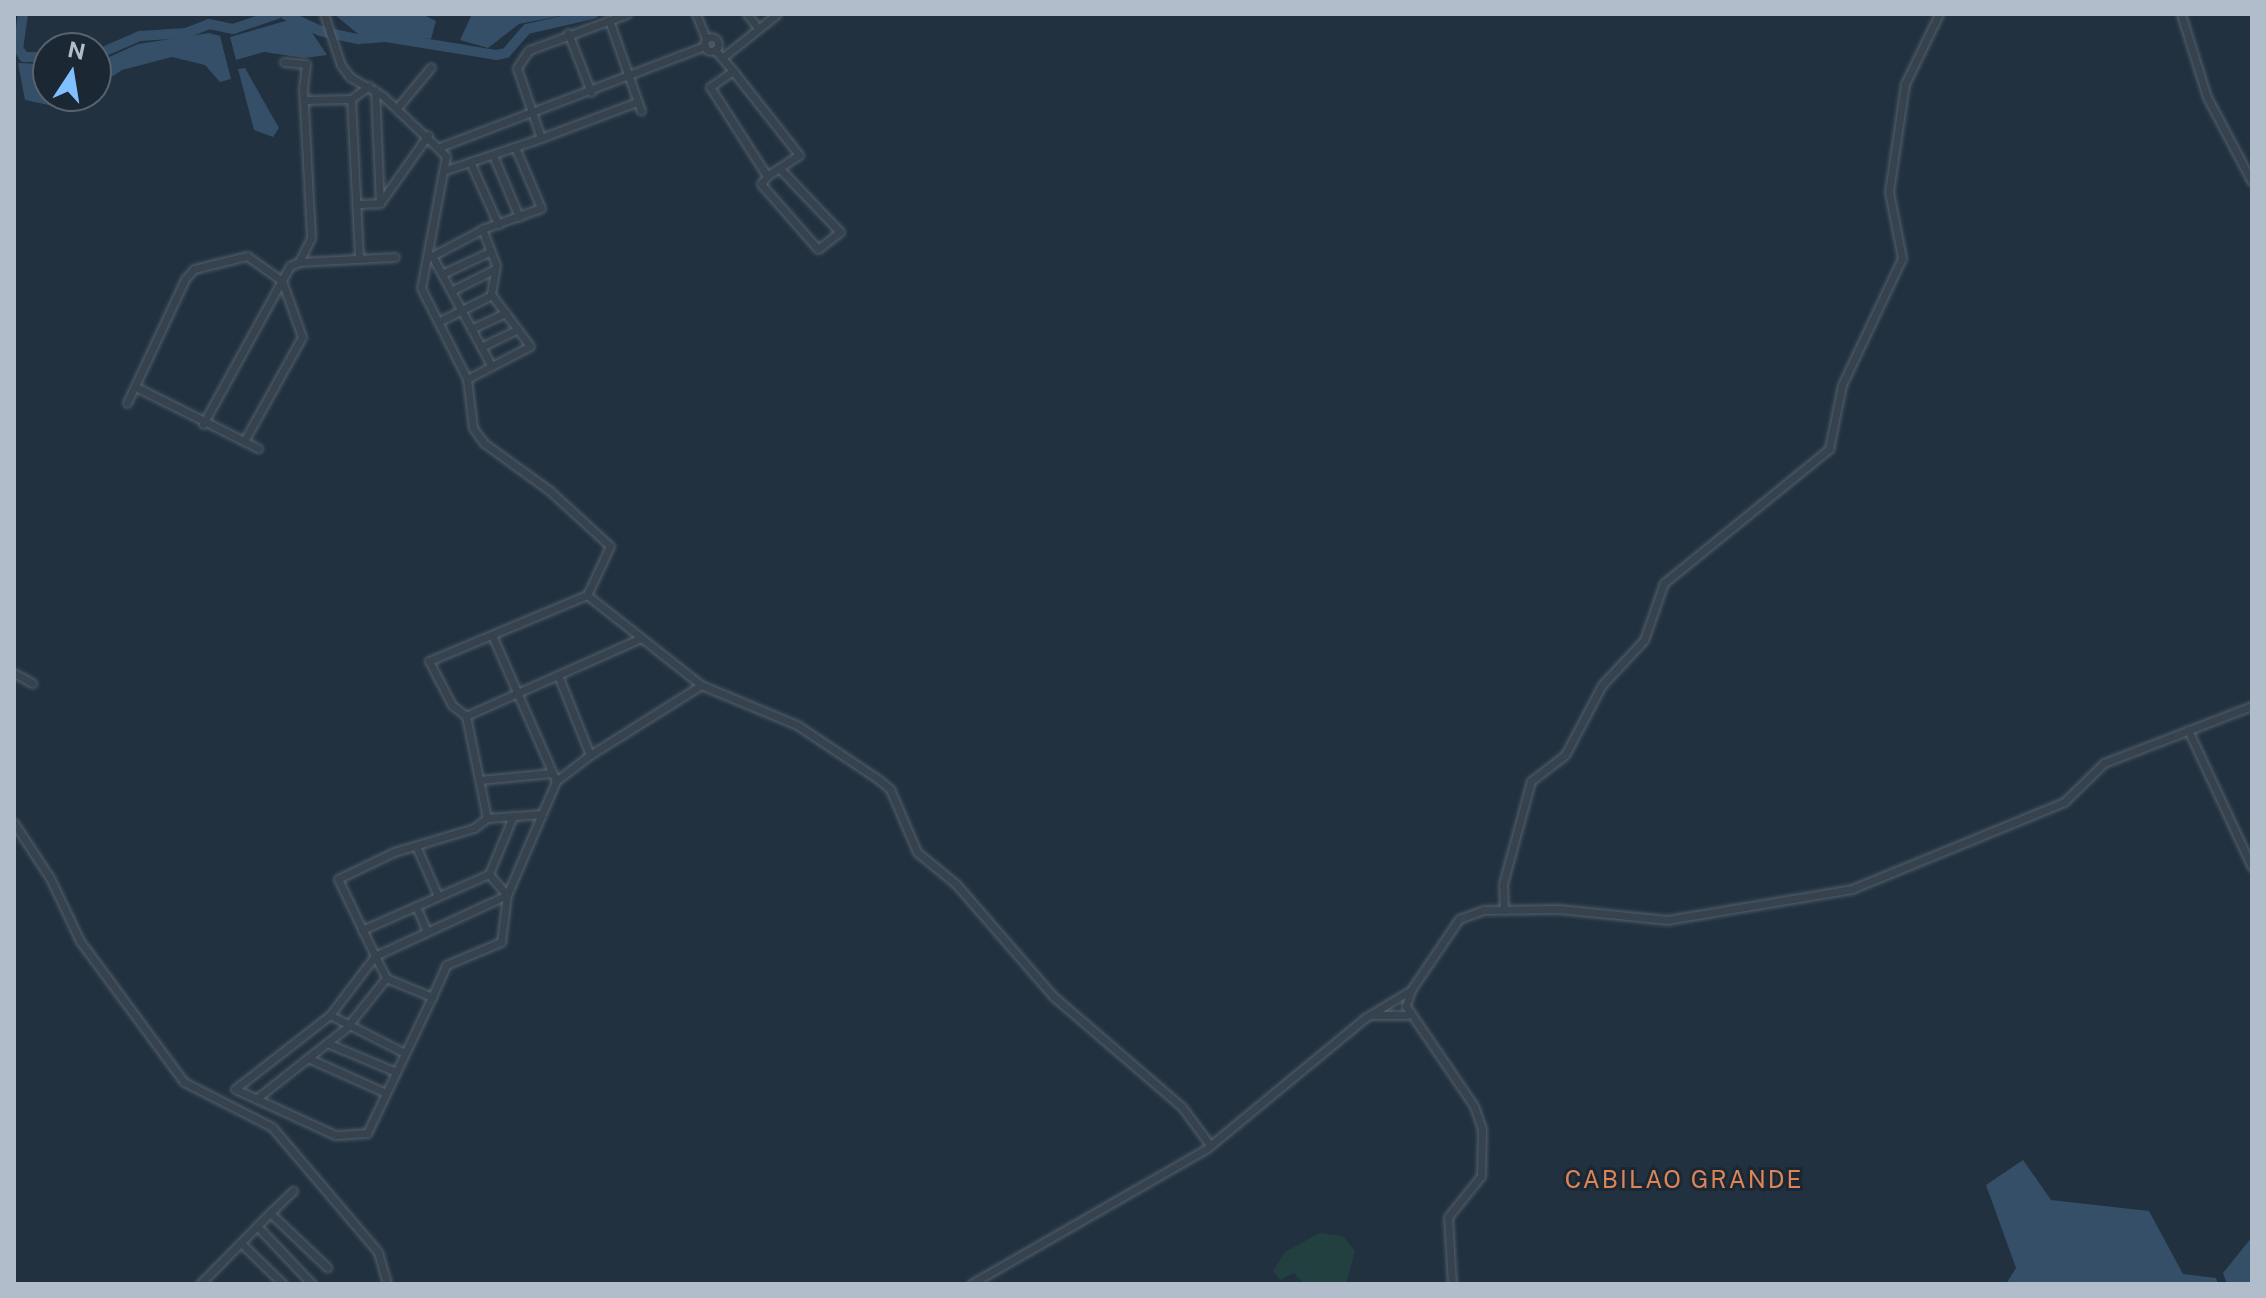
<!DOCTYPE html>
<html>
<head>
<meta charset="utf-8">
<style>
  body { margin:0 }
  #map { position:relative; width:2266px; height:1298px; overflow:hidden; background:#21313f; font-family:"Public Sans",sans-serif }
  div>[style] { position:absolute }
  .green>* { inset:0; background:#234040 }
  .water>* { inset:0; background:#344f67 }
  .river>* { height:10px; margin:-5px; padding:0 5px; transform-origin:5px; border-radius:5px; background:#344f67 }
  .roads { filter:drop-shadow(0 0 2px #54606c) drop-shadow(0 0 2px #54606c) }
  .minor>* { height:7px; margin:-3.5px; padding:0 3.5px; transform-origin:3.5px; border-radius:3.5px; background:#36434f }
  .minor>.ring { margin:-3.5px; padding:0; box-sizing:content-box; background:none; border:7px solid #36434f; border-radius:50% }
  span { translate:-50% -50%; white-space:nowrap; text-align:center; line-height:1.15; -webkit-text-stroke:6px #1b2833; paint-order:stroke }
  .quarter-label { font-size:24px; color:#dd8459; letter-spacing:2px }
  .frame { position:absolute; inset:0; border:16px solid #b1bdca; pointer-events:none }
  .north { position:absolute; left:32px; top:32px; width:80px; height:80px; box-sizing:border-box; background:#1b2833; border:2px solid #57646f; border-radius:50%; rotate:12deg; font-size:22px; font-weight:700; line-height:32px; text-align:center; color:#b1bdca }
  .north::after { content:''; display:block; margin:auto; width:28px; height:36px; background:#81c0ff; clip-path:polygon(50% 0,100% 100%,50% 72%,0 100%) }
</style>
</head>
<body>
<div id="map">
  <div class="green">
    <i style="clip-path:polygon(1320px 1233px,1343px 1236px,1355px 1251px,1346px 1284px,1303px 1283px,1294px 1273px,1280px 1280px,1273px 1271px,1285px 1252px)"></i>
  </div>
  <div class="water">
    <i style="clip-path:polygon(334px 14px,422px 14px,436px 21px,431px 39px,358px 34px)"></i>
    <i style="clip-path:polygon(472px 14px,570px 14px,519px 24px,488px 48px,460px 40px)"></i>
    <i style="clip-path:polygon(289px 20px,311px 31px,327px 55px,305px 58px,264px 52px,236px 60px,230px 37px)"></i>
    <i style="clip-path:polygon(209px 33px,220px 36px,231px 79px,220px 82px,205px 65px,172px 57px,122px 70px,96px 87px,96px 63px,138px 44px)"></i>
    <i style="clip-path:polygon(18px 63px,48px 64px,48px 96px,82px 96px,63px 108px,25px 100px)"></i>
    <i style="clip-path:polygon(245px 68px,279px 128px,273px 137px,254px 130px,238px 69px)"></i>
    <i style="clip-path:polygon(2023px 1160px,2051px 1200px,2149px 1211px,2183px 1274px,2216px 1278px,2218px 1284px,2006px 1284px,2016px 1268px,1986px 1185px)"></i>
    <i style="clip-path:polygon(2252px 1237px,2252px 1284px,2227px 1284px,2223px 1273px)"></i>
  </div>
  <div class="river">
    <i style="left:23px;top:14px;width:34px;rotate:98deg"></i>
    <i style="left:18px;top:48px;width:11px;rotate:56deg"></i>
    <i style="left:24px;top:57px;width:24px"></i>
    <i style="left:284px;top:14px;width:40px;rotate:25deg"></i>
    <i style="left:320px;top:31px;width:40px;rotate:12deg"></i>
    <i style="left:359px;top:39px;width:27px;rotate:-4deg"></i>
    <i style="left:386px;top:37px;width:111px;rotate:9.3deg"></i>
    <i style="left:496px;top:55px;width:10px;rotate:-11deg"></i>
    <i style="left:506px;top:53px;width:32px;rotate:-49deg"></i>
    <i style="left:527px;top:29px;width:68px;rotate:-12.8deg"></i>
    <i style="left:96px;top:55px;width:48px;rotate:-23.4deg"></i>
    <i style="left:140px;top:36px;width:46px;rotate:-3.7deg"></i>
    <i style="left:186px;top:33px;width:25px;rotate:-21deg"></i>
    <i style="left:209px;top:24px;width:25px;rotate:12deg"></i>
    <i style="left:233px;top:29px;width:46px;rotate:-18.8deg"></i>
  </div>
  <div class="roads">
    <div class="minor">
      <i style="left:324px;top:14px;width:54px;rotate:71.6deg"></i>
      <i style="left:341px;top:65px;width:15px;rotate:53deg"></i>
      <i style="left:350px;top:77px;width:38px;rotate:30deg"></i>
      <i style="left:383px;top:96px;width:87px;rotate:43.6deg"></i>
      <i style="left:446px;top:156px;width:134px;rotate:100.7deg"></i>
      <i style="left:421px;top:288px;width:102px;rotate:63.2deg"></i>
      <i style="left:467px;top:379px;width:49px;rotate:83deg"></i>
      <i style="left:473px;top:428px;width:19px;rotate:54deg"></i>
      <i style="left:484px;top:443px;width:82px;rotate:36deg"></i>
      <i style="left:550px;top:491px;width:81px;rotate:42.5deg"></i>
      <i style="left:610px;top:546px;width:54px;rotate:115.1deg"></i>
      <i style="left:627px;top:14px;width:104px;rotate:159.8deg"></i>
      <i style="left:529px;top:50px;width:22px;rotate:124deg"></i>
      <i style="left:517px;top:68px;width:74px;rotate:71.1deg"></i>
      <i style="left:541px;top:138px;width:103px;rotate:-20.6deg"></i>
      <i style="left:696px;top:14px;width:27px;rotate:68deg"></i>
      <i style="left:747px;top:14px;width:18px;rotate:52deg"></i>
      <i style="left:2181px;top:14px;width:87px;rotate:72.6deg"></i>
      <i style="left:2207px;top:97px;width:96px;rotate:62.1deg"></i>
      <i style="left:609px;top:20px;width:96px;rotate:70.6deg"></i>
      <i style="left:568px;top:33px;width:63px;rotate:68.7deg"></i>
      <i class="ring" style="left:704px;top:37px;width:7px;height:7px"></i>
      <i style="left:715px;top:50px;width:28px;rotate:49deg"></i>
      <i style="left:733px;top:71px;width:107px;rotate:51.8deg"></i>
      <i style="left:799px;top:155px;width:38px;rotate:147deg"></i>
      <i style="left:767px;top:176px;width:106px;rotate:-122.6deg"></i>
      <i style="left:710px;top:87px;width:28px;rotate:-35deg"></i>
      <i style="left:722px;top:58px;width:70px;rotate:-38.7deg"></i>
      <i style="left:284px;top:62px;width:22px;rotate:5deg"></i>
      <i style="left:306px;top:64px;width:24px;rotate:97deg"></i>
      <i style="left:303px;top:88px;width:150px;rotate:86.9deg"></i>
      <i style="left:311px;top:238px;width:27px;rotate:117deg"></i>
      <i style="left:299px;top:262px;width:96px;rotate:-3deg"></i>
      <i style="left:375px;top:90px;width:113px;rotate:87.5deg"></i>
      <i style="left:351px;top:99px;width:160px;rotate:87.1deg"></i>
      <i style="left:305px;top:100px;width:46px;rotate:-1.2deg"></i>
      <i style="left:351px;top:99px;width:22px;rotate:-36deg"></i>
      <i style="left:397px;top:108px;width:53px;rotate:-50.3deg"></i>
      <i style="left:440px;top:147px;width:284px;rotate:-20.9deg"></i>
      <i style="left:493px;top:155px;width:67px;rotate:67.2deg"></i>
      <i style="left:472px;top:166px;width:64px;rotate:65.9deg"></i>
      <i style="left:446px;top:170px;width:100px;rotate:-18.6deg"></i>
      <i style="left:767px;top:176px;width:10px;rotate:127deg"></i>
      <i style="left:761px;top:184px;width:86px;rotate:48.8deg"></i>
      <i style="left:818px;top:249px;width:28px;rotate:-38deg"></i>
      <i style="left:840px;top:232px;width:88px;rotate:-133.6deg"></i>
      <i style="left:380px;top:203px;width:83px;rotate:-54.8deg"></i>
      <i style="left:356px;top:204px;width:24px;rotate:-2deg"></i>
      <i style="left:442px;top:274px;width:54px;rotate:-25.1deg"></i>
      <i style="left:451px;top:291px;width:49px;rotate:-26.6deg"></i>
      <i style="left:438px;top:322px;width:60px;rotate:-26.6deg"></i>
      <i style="left:471px;top:329px;width:38px;rotate:-25deg"></i>
      <i style="left:481px;top:347px;width:41px;rotate:-25.9deg"></i>
      <i style="left:491px;top:365px;width:124px;rotate:-118.4deg"></i>
      <i style="left:432px;top:256px;width:60px;rotate:-27.8deg"></i>
      <i style="left:485px;top:228px;width:59px;rotate:-19.7deg"></i>
      <i style="left:541px;top:208px;width:66px;rotate:-113.1deg"></i>
      <i style="left:467px;top:379px;width:71px;rotate:-27.6deg"></i>
      <i style="left:530px;top:346px;width:65px;rotate:-126.9deg"></i>
      <i style="left:491px;top:294px;width:29px;rotate:-80deg"></i>
      <i style="left:496px;top:265px;width:39px;rotate:-111deg"></i>
      <i style="left:136px;top:387px;width:121px;rotate:26.6deg"></i>
      <i style="left:127px;top:403px;width:137px;rotate:-64.9deg"></i>
      <i style="left:185px;top:279px;width:13px;rotate:-48deg"></i>
      <i style="left:194px;top:269px;width:55px;rotate:-13.8deg"></i>
      <i style="left:247px;top:256px;width:43px;rotate:35.5deg"></i>
      <i style="left:282px;top:281px;width:59px;rotate:70.3deg"></i>
      <i style="left:302px;top:337px;width:119px;rotate:119.1deg"></i>
      <i style="left:244px;top:441px;width:16px;rotate:27deg"></i>
      <i style="left:203px;top:424px;width:180px;rotate:-61.2deg"></i>
      <i style="left:290px;top:266px;width:10px;rotate:-24deg"></i>
      <i style="left:492px;top:635px;width:159px;rotate:66.3deg"></i>
      <i style="left:641px;top:638px;width:192px;rotate:156deg"></i>
      <i style="left:466px;top:716px;width:18px;rotate:-142deg"></i>
      <i style="left:452px;top:705px;width:50px;rotate:-117.6deg"></i>
      <i style="left:429px;top:661px;width:171px;rotate:-22.7deg"></i>
      <i style="left:587px;top:595px;width:145px;rotate:38.3deg"></i>
      <i style="left:701px;top:685px;width:104px;rotate:22.6deg"></i>
      <i style="left:797px;top:725px;width:97px;rotate:33.7deg"></i>
      <i style="left:878px;top:779px;width:16px;rotate:40deg"></i>
      <i style="left:890px;top:789px;width:69px;rotate:66.8deg"></i>
      <i style="left:917px;top:852px;width:50px;rotate:39.4deg"></i>
      <i style="left:956px;top:884px;width:148px;rotate:49.1deg"></i>
      <i style="left:1053px;top:996px;width:170px;rotate:40.7deg"></i>
      <i style="left:1182px;top:1107px;width:47px;rotate:53.6deg"></i>
      <i style="left:14px;top:673px;width:21px;rotate:29deg"></i>
      <i style="left:558px;top:675px;width:86px;rotate:68.2deg"></i>
      <i style="left:590px;top:755px;width:131px;rotate:-32.2deg"></i>
      <i style="left:466px;top:716px;width:104px;rotate:78.4deg"></i>
      <i style="left:2188px;top:730px;width:151px;rotate:65deg"></i>
      <i style="left:480px;top:780px;width:72px;rotate:-5.6deg"></i>
      <i style="left:542px;top:814px;width:55px;rotate:175.8deg"></i>
      <i style="left:487px;top:818px;width:16px;rotate:142deg"></i>
      <i style="left:474px;top:828px;width:84px;rotate:163.3deg"></i>
      <i style="left:394px;top:852px;width:62px;rotate:154.3deg"></i>
      <i style="left:338px;top:879px;width:85px;rotate:64.3deg"></i>
      <i style="left:375px;top:956px;width:25px;rotate:63deg"></i>
      <i style="left:386px;top:978px;width:50px;rotate:22.4deg"></i>
      <i style="left:432px;top:997px;width:151px;rotate:115.5deg"></i>
      <i style="left:367px;top:1133px;width:32px;rotate:176deg"></i>
      <i style="left:335px;top:1135px;width:110px;rotate:-155.3deg"></i>
      <i style="left:235px;top:1089px;width:120px;rotate:-37.9deg"></i>
      <i style="left:330px;top:1015px;width:74px;rotate:-52.7deg"></i>
      <i style="left:375px;top:956px;width:145px;rotate:-24.8deg"></i>
      <i style="left:507px;top:895px;width:124px;rotate:-66.7deg"></i>
      <i style="left:556px;top:781px;width:43px;rotate:-37.4deg"></i>
      <i style="left:14px;top:823px;width:66px;rotate:56.8deg"></i>
      <i style="left:50px;top:878px;width:70px;rotate:64.5deg"></i>
      <i style="left:80px;top:941px;width:175px;rotate:53.6deg"></i>
      <i style="left:184px;top:1082px;width:99px;rotate:27.1deg"></i>
      <i style="left:272px;top:1127px;width:164px;rotate:49.7deg"></i>
      <i style="left:378px;top:1252px;width:33px;rotate:74deg"></i>
      <i style="left:417px;top:848px;width:52px;rotate:66.4deg"></i>
      <i style="left:416px;top:906px;width:25px;rotate:67deg"></i>
      <i style="left:1504px;top:910px;width:26px;rotate:-92deg"></i>
      <i style="left:1503px;top:884px;width:107px;rotate:-74.8deg"></i>
      <i style="left:1531px;top:781px;width:43px;rotate:-37.4deg"></i>
      <i style="left:1565px;top:755px;width:79px;rotate:-62.1deg"></i>
      <i style="left:1602px;top:685px;width:62px;rotate:-47deg"></i>
      <i style="left:1644px;top:640px;width:60px;rotate:-70.7deg"></i>
      <i style="left:1664px;top:583px;width:213px;rotate:-39.1deg"></i>
      <i style="left:1829px;top:449px;width:65px;rotate:-78.5deg"></i>
      <i style="left:1842px;top:385px;width:140px;rotate:-64.7deg"></i>
      <i style="left:1902px;top:258px;width:67px;rotate:-101.1deg"></i>
      <i style="left:1889px;top:192px;width:109px;rotate:-81.6deg"></i>
      <i style="left:1905px;top:84px;width:78px;rotate:-64.1deg"></i>
      <i style="left:362px;top:930px;width:139px;rotate:-23.8deg"></i>
      <i style="left:489px;top:874px;width:63px;rotate:-67.5deg"></i>
      <i style="left:432px;top:997px;width:35px;rotate:-66deg"></i>
      <i style="left:446px;top:965px;width:60px;rotate:-22.7deg"></i>
      <i style="left:501px;top:942px;width:47px;rotate:-82.7deg"></i>
      <i style="left:507px;top:895px;width:28px;rotate:-131deg"></i>
      <i style="left:330px;top:1015px;width:84px;rotate:26.9deg"></i>
      <i style="left:1374px;top:1015px;width:33px"></i>
      <i style="left:327px;top:1043px;width:75px;rotate:22.8deg"></i>
      <i style="left:308px;top:1058px;width:85px;rotate:24.2deg"></i>
      <i style="left:256px;top:1099px;width:115px;rotate:-38.3deg"></i>
      <i style="left:346px;top:1028px;width:64px;rotate:-51.3deg"></i>
      <i style="left:270px;top:1213px;width:32px;rotate:-44deg"></i>
      <i style="left:257px;top:1226px;width:80px;rotate:46.5deg"></i>
      <i style="left:241px;top:1243px;width:59px;rotate:44.3deg"></i>
      <i style="left:200px;top:1284px;width:100px;rotate:-45.4deg"></i>
      <i style="left:270px;top:1213px;width:79px;rotate:43.5deg"></i>
      <i style="left:971px;top:1284px;width:271px;rotate:-29.9deg"></i>
      <i style="left:1206px;top:1149px;width:206px;rotate:-39.5deg"></i>
      <i style="left:1365px;top:1018px;width:54px;rotate:-31.3deg"></i>
      <i style="left:1452px;top:1284px;width:67px;rotate:-93.4deg"></i>
      <i style="left:1448px;top:1217px;width:53px;rotate:-51.2deg"></i>
      <i style="left:1481px;top:1176px;width:47px;rotate:-88.8deg"></i>
      <i style="left:1482px;top:1129px;width:24px;rotate:-109deg"></i>
      <i style="left:1474px;top:1106px;width:121px;rotate:-124.2deg"></i>
      <i style="left:1406px;top:1006px;width:17px;rotate:-73deg"></i>
      <i style="left:1411px;top:990px;width:86px;rotate:-55.9deg"></i>
      <i style="left:1459px;top:919px;width:27px;rotate:-20deg"></i>
      <i style="left:1484px;top:910px;width:75px;rotate:-0.8deg"></i>
      <i style="left:1559px;top:909px;width:109px;rotate:5.8deg"></i>
      <i style="left:1667px;top:920px;width:188px;rotate:-9.5deg"></i>
      <i style="left:1852px;top:889px;width:229px;rotate:-22.3deg"></i>
      <i style="left:2064px;top:802px;width:56px;rotate:-44.3deg"></i>
      <i style="left:2104px;top:763px;width:159px;rotate:-21.1deg"></i>
    </div>
  </div>
  <div class="quarter-label">
    <span style="left:1684px;top:1180px">CABILAO GRANDE</span>
  </div>
  <div class="frame"></div>
  <div class="north">N</div>
</div>
</body>
</html>
